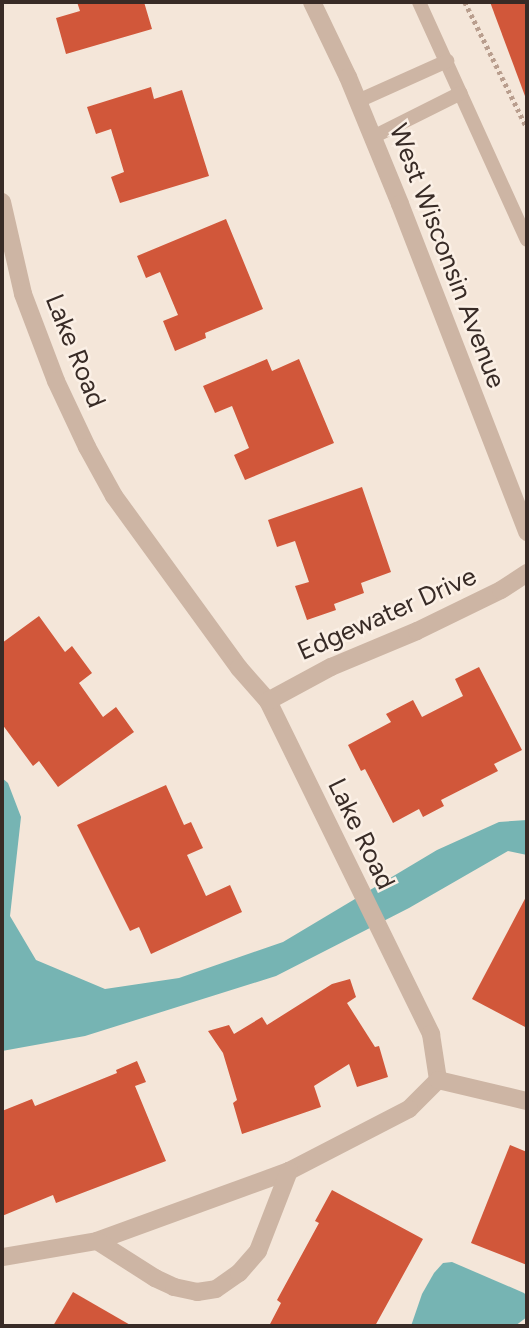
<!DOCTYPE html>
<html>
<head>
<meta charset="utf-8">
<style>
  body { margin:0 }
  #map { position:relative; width:529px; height:1328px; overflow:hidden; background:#f4e6d9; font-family:Figtree,sans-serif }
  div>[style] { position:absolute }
  .water>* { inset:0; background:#76b4b3 }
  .building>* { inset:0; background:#d1573a }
  .path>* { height:4.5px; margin-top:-2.25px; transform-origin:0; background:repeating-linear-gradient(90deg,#b99e8e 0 3.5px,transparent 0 7px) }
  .lane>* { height:14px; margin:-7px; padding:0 7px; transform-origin:7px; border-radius:7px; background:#cdb5a4 }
  .street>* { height:18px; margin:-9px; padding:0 9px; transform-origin:9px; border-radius:9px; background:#cdb5a4 }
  span { translate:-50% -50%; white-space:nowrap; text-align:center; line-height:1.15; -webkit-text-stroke:5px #fbf0e6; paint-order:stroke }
  .street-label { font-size:26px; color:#382b26 }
  .frame { position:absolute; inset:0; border:4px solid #382b26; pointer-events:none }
</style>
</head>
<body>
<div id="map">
  <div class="water">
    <i style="clip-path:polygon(2px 778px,8px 783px,21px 817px,10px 916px,36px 960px,105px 989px,179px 978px,283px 942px,437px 850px,499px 822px,527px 820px,527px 855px,508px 851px,409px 908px,276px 976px,85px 1036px,2px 1051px)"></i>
    <i style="clip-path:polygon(452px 1262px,524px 1293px,527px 1296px,527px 1317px,515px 1326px,411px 1326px,422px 1294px,434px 1273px,443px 1263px)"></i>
  </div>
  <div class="building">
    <i style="clip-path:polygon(77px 2px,144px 2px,152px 29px,66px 54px,56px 18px,80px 11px)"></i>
    <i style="clip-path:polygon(490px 2px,527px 2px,527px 96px,525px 96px)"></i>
    <i style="clip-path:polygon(151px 87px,154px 99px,182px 90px,209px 176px,120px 203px,111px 177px,124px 172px,111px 129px,96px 134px,87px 107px)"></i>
    <i style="clip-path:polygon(226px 219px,263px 309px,205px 333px,206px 338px,175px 351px,163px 321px,178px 315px,160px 272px,146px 278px,137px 256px)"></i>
    <i style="clip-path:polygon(267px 359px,272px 371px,299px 359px,334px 443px,245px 480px,234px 455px,249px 448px,232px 406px,215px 413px,203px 386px)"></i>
    <i style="clip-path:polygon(362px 487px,391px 572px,361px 583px,364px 593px,334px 604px,336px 610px,307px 620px,295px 586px,309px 582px,295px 541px,277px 547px,268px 520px)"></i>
    <i style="clip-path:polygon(39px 616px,65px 652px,72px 646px,92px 673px,79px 683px,103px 717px,116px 707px,134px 732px,58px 787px,39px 761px,33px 766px,2px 724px,2px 643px)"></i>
    <i style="clip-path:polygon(479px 667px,522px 750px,494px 764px,498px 771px,441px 800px,444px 806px,423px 817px,419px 809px,393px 823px,365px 769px,361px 771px,348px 745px,391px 722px,386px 714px,413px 700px,422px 717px,463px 696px,455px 679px)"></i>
    <i style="clip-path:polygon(166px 785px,184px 825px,191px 822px,203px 848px,187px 855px,206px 896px,230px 885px,242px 912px,151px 954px,139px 927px,130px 931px,77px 825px)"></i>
    <i style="clip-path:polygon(527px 895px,527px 1028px,472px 999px)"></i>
    <i style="clip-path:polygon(350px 979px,356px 997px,347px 1003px,375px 1047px,379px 1046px,388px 1077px,357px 1087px,349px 1064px,314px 1086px,321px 1107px,242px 1134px,233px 1103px,237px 1100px,223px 1053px,208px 1031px,229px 1025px,234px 1034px,262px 1017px,267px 1025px,332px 984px)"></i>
    <i style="clip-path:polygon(137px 1061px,146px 1082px,135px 1086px,166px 1161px,56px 1203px,53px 1195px,2px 1216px,2px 1111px,32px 1099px,35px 1106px,117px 1073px,116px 1070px)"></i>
    <i style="clip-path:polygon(510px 1145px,527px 1152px,527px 1265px,471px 1243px)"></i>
    <i style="clip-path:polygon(332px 1190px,423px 1239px,375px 1326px,269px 1326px,281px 1303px,277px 1300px,319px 1223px,315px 1221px)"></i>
    <i style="clip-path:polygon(73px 1292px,132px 1326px,53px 1326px)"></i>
  </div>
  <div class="path">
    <i style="left:465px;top:2px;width:140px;rotate:63.8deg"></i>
  </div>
  <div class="lane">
    <i style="left:419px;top:2px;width:261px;rotate:65.6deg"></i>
    <i style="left:358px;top:101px;width:98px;rotate:-24.2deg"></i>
    <i style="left:373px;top:137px;width:98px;rotate:-26.6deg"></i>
  </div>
  <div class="street">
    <i style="left:312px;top:2px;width:83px;rotate:64.4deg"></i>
    <i style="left:348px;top:77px;width:137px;rotate:67.7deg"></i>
    <i style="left:400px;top:204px;width:352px;rotate:68.8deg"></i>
    <i style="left:2px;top:202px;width:94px;rotate:77.1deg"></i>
    <i style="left:23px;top:294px;width:93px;rotate:69.2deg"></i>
    <i style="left:56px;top:381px;width:73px;rotate:64.8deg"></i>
    <i style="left:87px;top:447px;width:56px;rotate:61.1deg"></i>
    <i style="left:114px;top:496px;width:213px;rotate:54deg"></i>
    <i style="left:239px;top:668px;width:44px;rotate:48.7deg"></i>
    <i style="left:268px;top:701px;width:371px;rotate:63.9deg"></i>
    <i style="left:431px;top:1034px;width:47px;rotate:81.3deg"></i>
    <i style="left:438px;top:1080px;width:41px;rotate:135deg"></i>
    <i style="left:409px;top:1109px;width:135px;rotate:152.7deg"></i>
    <i style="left:289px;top:1171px;width:204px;rotate:160deg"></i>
    <i style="left:97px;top:1241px;width:96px;rotate:170.4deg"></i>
    <i style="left:268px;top:701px;width:72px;rotate:-28.4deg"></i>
    <i style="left:331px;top:667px;width:93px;rotate:-22.7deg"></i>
    <i style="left:417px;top:631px;width:93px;rotate:-26deg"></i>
    <i style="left:501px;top:590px;width:31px;rotate:-33deg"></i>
    <i style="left:438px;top:1080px;width:91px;rotate:13.3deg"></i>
    <i style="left:97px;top:1241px;width:69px;rotate:32.5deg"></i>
    <i style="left:155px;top:1278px;width:21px;rotate:25deg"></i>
    <i style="left:174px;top:1287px;width:24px;rotate:12deg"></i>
    <i style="left:197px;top:1292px;width:19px;rotate:-9deg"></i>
    <i style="left:216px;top:1289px;width:28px;rotate:-35deg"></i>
    <i style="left:239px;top:1273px;width:29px;rotate:-49deg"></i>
    <i style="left:258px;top:1251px;width:86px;rotate:-68.8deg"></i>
  </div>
  <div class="street-label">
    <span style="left:447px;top:256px;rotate:69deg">West Wisconsin Avenue</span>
    <span style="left:75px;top:351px;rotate:68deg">Lake Road</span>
    <span style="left:387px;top:614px;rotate:-24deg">Edgewater Drive</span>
    <span style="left:361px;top:834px;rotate:64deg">Lake Road</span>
  </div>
  <div class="frame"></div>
</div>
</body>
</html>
